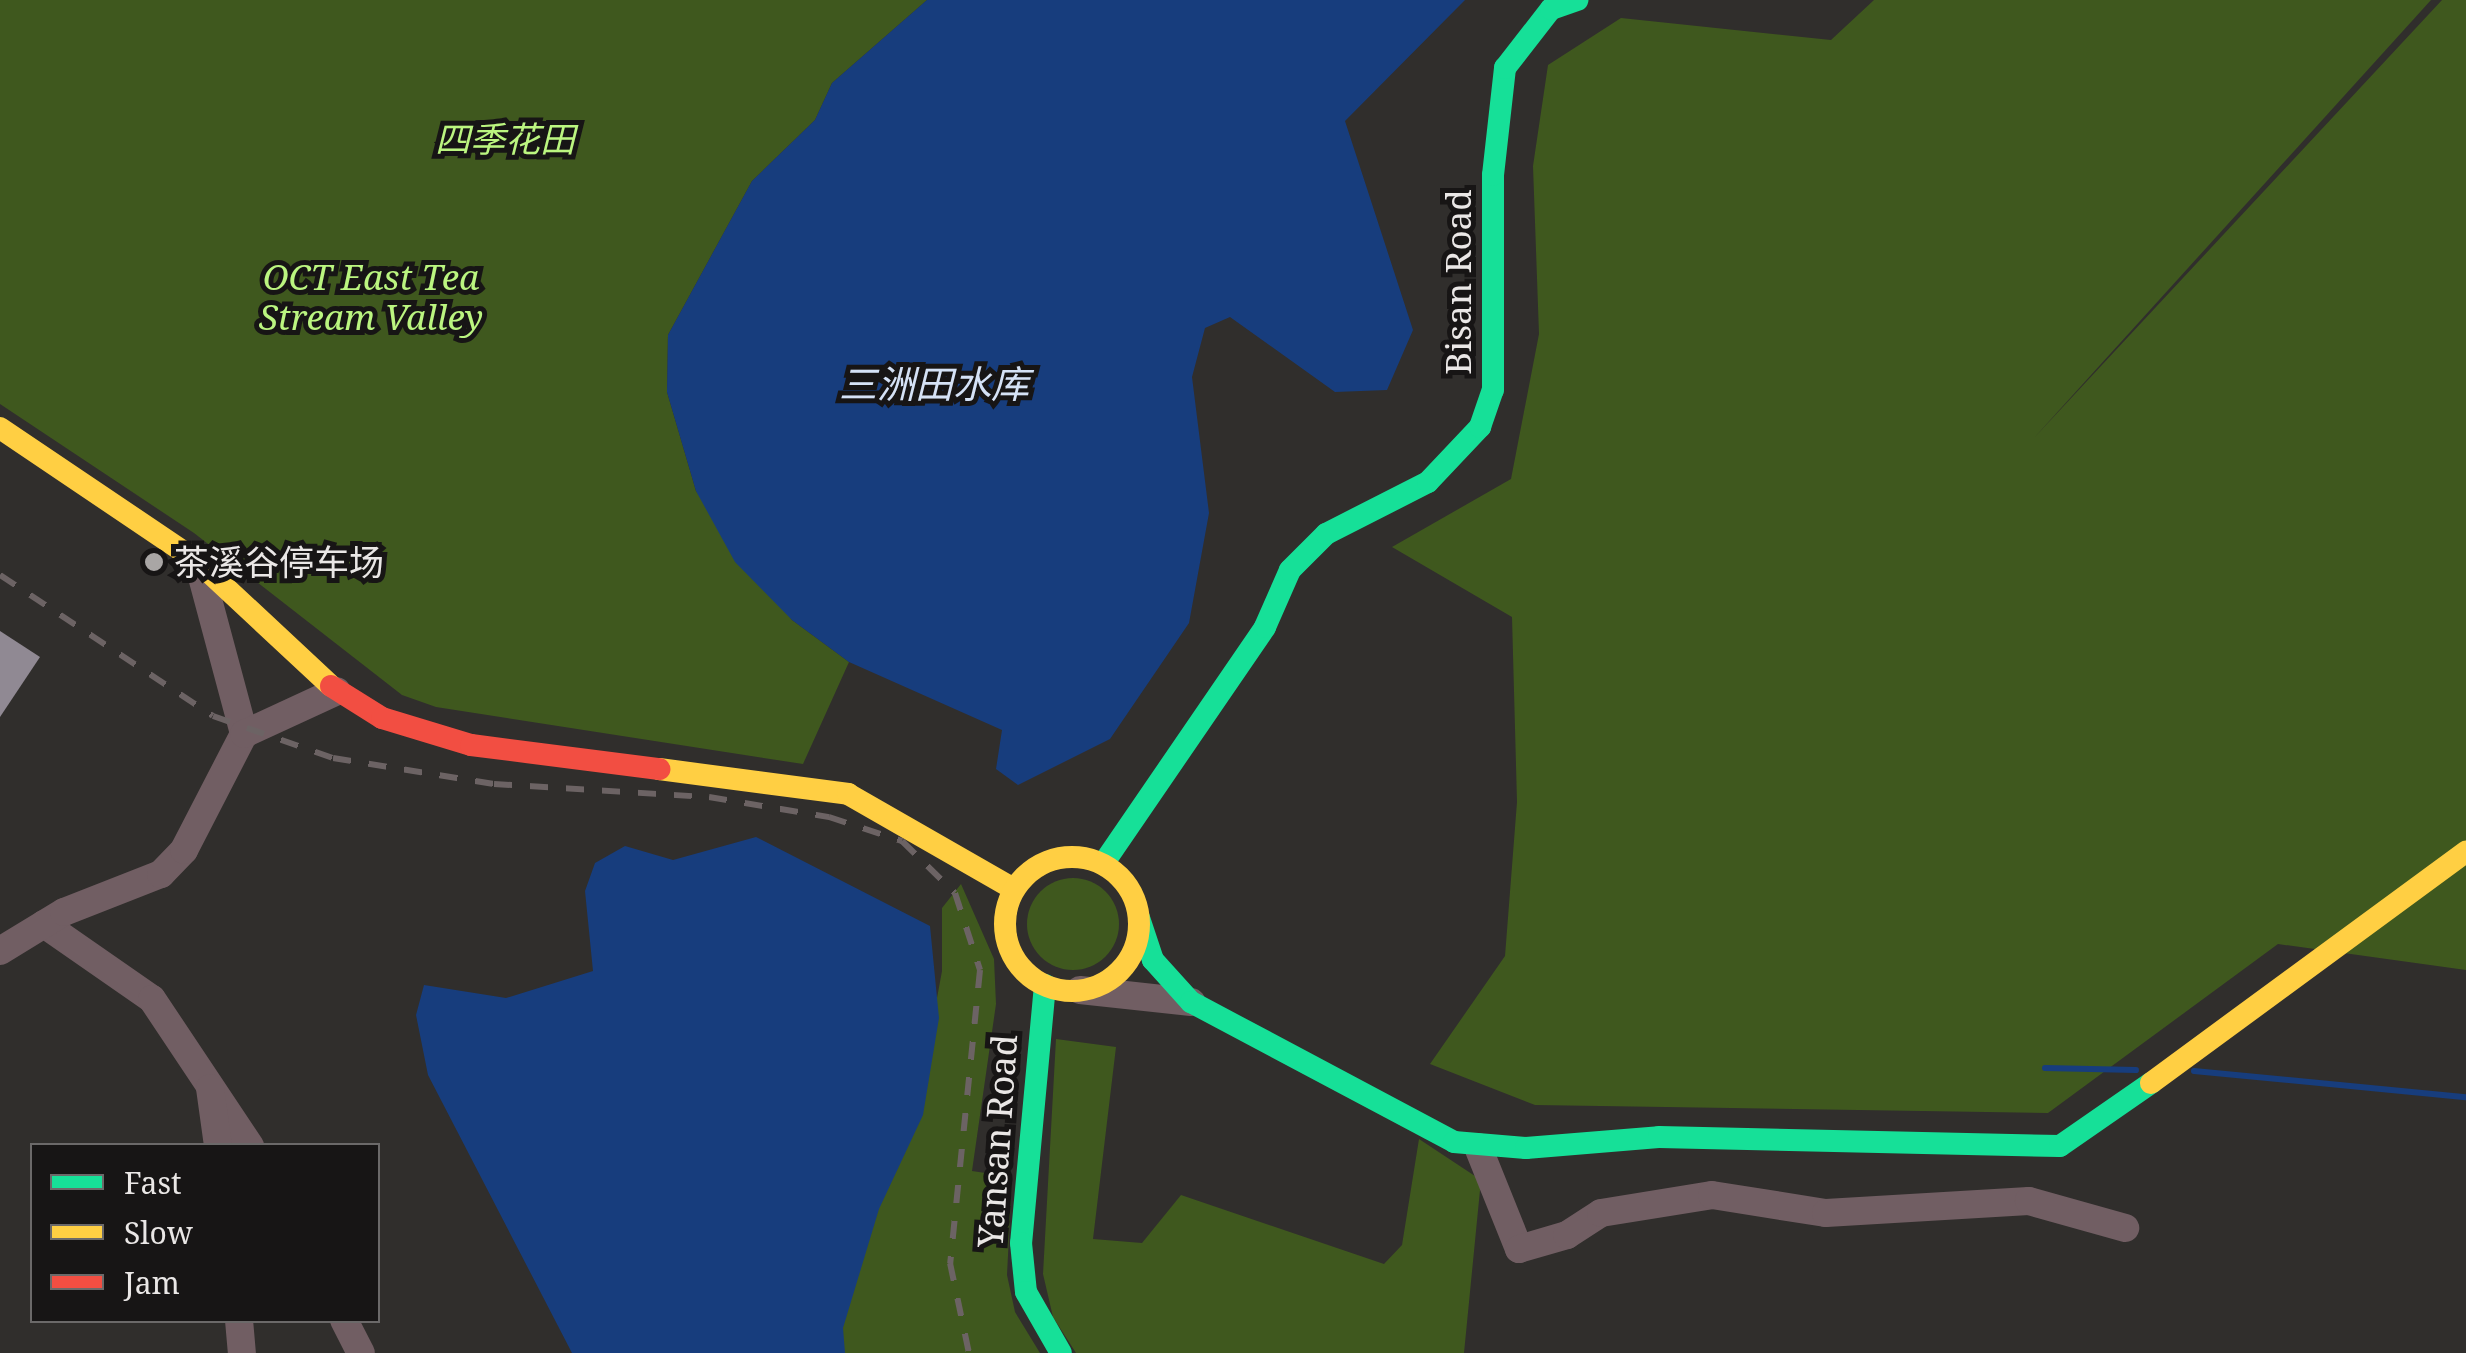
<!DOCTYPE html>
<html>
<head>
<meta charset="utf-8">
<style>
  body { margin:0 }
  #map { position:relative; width:2466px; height:1353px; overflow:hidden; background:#302e2c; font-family:"Noto Serif","Noto Sans SC",serif }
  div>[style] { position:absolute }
  .green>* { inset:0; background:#3f581e }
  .round { border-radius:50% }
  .water>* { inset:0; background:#173d7d }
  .stream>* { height:6px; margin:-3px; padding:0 3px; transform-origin:3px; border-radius:3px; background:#173d7d }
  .building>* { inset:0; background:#908993 }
  .street>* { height:28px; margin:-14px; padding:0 14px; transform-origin:14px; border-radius:14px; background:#715e63 }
  .fast>* { height:22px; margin:-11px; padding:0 11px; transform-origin:11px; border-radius:11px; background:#16e098 }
  .slow>* { height:22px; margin:-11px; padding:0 11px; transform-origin:11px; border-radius:11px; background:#ffcf43 }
  .slow>.ring { margin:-11px; padding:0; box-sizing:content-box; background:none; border:22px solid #ffcf43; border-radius:50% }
  .jam>* { height:22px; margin:-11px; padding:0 11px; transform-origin:11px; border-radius:11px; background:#f24e42 }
  .rail>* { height:6px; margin-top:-3px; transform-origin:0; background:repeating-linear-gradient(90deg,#6c6364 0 18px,transparent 0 36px) }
  .dots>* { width:28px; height:28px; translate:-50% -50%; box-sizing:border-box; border:5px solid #171515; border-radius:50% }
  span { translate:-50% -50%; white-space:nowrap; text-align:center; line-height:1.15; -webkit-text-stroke:10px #171515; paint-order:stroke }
  .park-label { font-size:35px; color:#bbf580; font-style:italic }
  .street-label { font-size:35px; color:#eae7e6 }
  .poi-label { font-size:35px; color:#eae7e6 }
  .left { translate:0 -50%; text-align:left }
  .water-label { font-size:38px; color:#d5e2f6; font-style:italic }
  .legend { position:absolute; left:30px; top:1143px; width:350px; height:180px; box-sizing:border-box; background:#171515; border:2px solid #6b6969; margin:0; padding:12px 18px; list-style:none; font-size:30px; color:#eae7e6 }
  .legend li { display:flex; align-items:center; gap:20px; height:50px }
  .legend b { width:50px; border:2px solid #6b6969 }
</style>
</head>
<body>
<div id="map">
  <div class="green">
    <i style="clip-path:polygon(0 0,927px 0,832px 83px,815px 120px,752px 181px,668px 335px,667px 392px,696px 491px,792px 620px,849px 662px,803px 764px,436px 707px,402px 695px,194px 533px,0 404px)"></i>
    <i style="clip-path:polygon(1874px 0,2431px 0,2033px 439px,2442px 0,2466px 0,2466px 970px,2278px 944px,2048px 1113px,1535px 1105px,1430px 1064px,1505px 956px,1517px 802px,1512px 617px,1392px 547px,1511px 479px,1539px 334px,1533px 166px,1548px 65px,1621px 18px,1831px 40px)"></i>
    <i class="round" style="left:1027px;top:878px;width:92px;height:92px"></i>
    <i style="clip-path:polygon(961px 884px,994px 959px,996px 1004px,972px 1171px,1012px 1177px,1007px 1275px,1015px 1312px,1040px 1353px,839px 1353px,847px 1296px,920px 1090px,942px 971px,942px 908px)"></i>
    <i style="clip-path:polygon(1056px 1039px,1116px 1047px,1093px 1239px,1142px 1243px,1181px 1195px,1384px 1264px,1402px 1245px,1419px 1139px,1481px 1180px,1464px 1353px,1076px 1353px,1053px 1317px,1043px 1274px)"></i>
  </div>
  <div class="water">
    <i style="clip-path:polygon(927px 0,1465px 0,1345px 121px,1413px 330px,1387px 390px,1335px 392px,1230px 317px,1205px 328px,1192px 377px,1209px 513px,1189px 623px,1110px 739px,1018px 785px,996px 769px,1002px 730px,849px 662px,792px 620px,735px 562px,696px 491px,667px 392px,668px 335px,752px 181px,815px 120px,832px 83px)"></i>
    <i style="clip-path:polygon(756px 837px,930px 926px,939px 1018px,923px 1115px,879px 1209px,843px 1328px,845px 1353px,572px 1353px,428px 1075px,416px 1015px,424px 985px,506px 998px,593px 971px,585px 891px,595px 863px,625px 846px,673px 860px)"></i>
  </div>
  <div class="stream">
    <i style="left:2045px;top:1068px;width:91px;rotate:1.3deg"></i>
    <i style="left:2194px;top:1071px;width:273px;rotate:5.5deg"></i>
  </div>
  <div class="building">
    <i style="clip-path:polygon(0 631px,40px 657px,0 717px)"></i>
  </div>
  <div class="street">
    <i style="left:198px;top:562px;width:178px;rotate:75deg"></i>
    <i style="left:44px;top:924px;width:131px;rotate:34.8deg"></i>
    <i style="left:152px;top:999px;width:177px;rotate:56.3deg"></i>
    <i style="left:0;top:951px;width:75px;rotate:-31.4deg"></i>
    <i style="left:64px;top:912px;width:104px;rotate:-21.4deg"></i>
    <i style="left:161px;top:874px;width:33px;rotate:-46deg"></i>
    <i style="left:184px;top:850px;width:131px;rotate:-62.7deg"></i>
    <i style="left:244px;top:734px;width:102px;rotate:-24.8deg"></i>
    <i style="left:1080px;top:990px;width:112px;rotate:6.2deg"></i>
    <i style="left:210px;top:1088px;width:59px;rotate:82.1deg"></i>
    <i style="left:1478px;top:1147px;width:110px;rotate:68.1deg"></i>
    <i style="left:1519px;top:1249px;width:50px;rotate:-16.3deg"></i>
    <i style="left:1567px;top:1235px;width:40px;rotate:-32.9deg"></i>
    <i style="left:1601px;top:1213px;width:112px;rotate:-9.2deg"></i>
    <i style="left:1712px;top:1195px;width:115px;rotate:9deg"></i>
    <i style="left:1826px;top:1213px;width:203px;rotate:-3.4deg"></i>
    <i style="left:2029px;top:1201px;width:100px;rotate:15.7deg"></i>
    <i style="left:239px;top:1320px;width:33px;rotate:85deg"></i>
    <i style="left:344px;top:1320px;width:37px;rotate:63deg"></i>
  </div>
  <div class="fast">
    <i style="left:1103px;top:864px;width:287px;rotate:-55.6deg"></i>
    <i style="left:1265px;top:627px;width:62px;rotate:-66.3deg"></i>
    <i style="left:1290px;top:570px;width:51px;rotate:-45deg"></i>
    <i style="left:1326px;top:534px;width:114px;rotate:-27deg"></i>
    <i style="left:1428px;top:482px;width:76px;rotate:-46.6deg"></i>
    <i style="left:1480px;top:427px;width:39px;rotate:-71deg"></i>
    <i style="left:1493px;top:390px;width:215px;rotate:-90deg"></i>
    <i style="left:1493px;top:175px;width:108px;rotate:-83.6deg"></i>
    <i style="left:1505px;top:68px;width:75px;rotate:-52.1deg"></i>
    <i style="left:1551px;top:9px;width:28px;rotate:-19deg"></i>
    <i style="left:1139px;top:918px;width:44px;rotate:71.6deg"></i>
    <i style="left:1153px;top:960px;width:57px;rotate:47.9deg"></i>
    <i style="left:1191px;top:1002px;width:298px;rotate:28deg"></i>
    <i style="left:1454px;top:1142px;width:72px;rotate:4.8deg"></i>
    <i style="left:1526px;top:1148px;width:133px;rotate:-4.7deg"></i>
    <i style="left:1659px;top:1137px;width:401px;rotate:1.3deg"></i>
    <i style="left:2060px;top:1146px;width:111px;rotate:-34.7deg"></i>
    <i style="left:1045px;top:985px;width:259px;rotate:95.3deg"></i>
    <i style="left:1021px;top:1243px;width:49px;rotate:84.2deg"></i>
    <i style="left:1026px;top:1292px;width:70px;rotate:60.2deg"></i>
  </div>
  <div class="slow">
    <i style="left:0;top:428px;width:238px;rotate:34deg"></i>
    <i style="left:197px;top:561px;width:183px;rotate:43deg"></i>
    <i style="left:659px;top:769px;width:191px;rotate:7.5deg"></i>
    <i style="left:848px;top:794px;width:191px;rotate:29.8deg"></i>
    <i class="ring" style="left:1005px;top:857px;width:112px;height:112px"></i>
    <i style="left:2151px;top:1083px;width:391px;rotate:-36.3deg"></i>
  </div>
  <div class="jam">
    <i style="left:331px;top:686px;width:60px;rotate:32.1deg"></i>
    <i style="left:382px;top:718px;width:93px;rotate:16.9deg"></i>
    <i style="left:471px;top:745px;width:190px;rotate:7.3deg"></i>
  </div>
  <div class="rail">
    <i style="left:0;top:575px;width:255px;rotate:33.5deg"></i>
    <i style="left:213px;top:716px;width:127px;rotate:19.3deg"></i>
    <i style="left:333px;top:758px;width:163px;rotate:9.2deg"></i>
    <i style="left:494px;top:784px;width:215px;rotate:3.5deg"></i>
    <i style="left:709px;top:797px;width:122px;rotate:9.5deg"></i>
    <i style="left:829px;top:817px;width:77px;rotate:18.2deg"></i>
    <i style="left:902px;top:841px;width:74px;rotate:44.5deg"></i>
    <i style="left:955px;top:893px;width:81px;rotate:72deg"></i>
    <i style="left:980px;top:970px;width:295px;rotate:95.8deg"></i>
    <i style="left:950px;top:1263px;width:92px;rotate:78.1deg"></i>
  </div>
  <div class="dots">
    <i style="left:154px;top:562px;background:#a9a6a5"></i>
  </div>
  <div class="park-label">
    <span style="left:505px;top:139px">四季花田</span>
    <span style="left:371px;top:297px">OCT East Tea<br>Stream Valley</span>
  </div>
  <div class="street-label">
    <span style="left:1458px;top:282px;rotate:-90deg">Bisan Road</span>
    <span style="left:997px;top:1141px;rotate:-86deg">Yansan Road</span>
  </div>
  <div class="poi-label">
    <span class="left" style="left:174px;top:562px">茶溪谷停车场</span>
  </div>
  <div class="water-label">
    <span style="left:934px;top:384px">三洲田水库</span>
  </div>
  <ul class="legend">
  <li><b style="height:12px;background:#16e098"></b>Fast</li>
  <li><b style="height:12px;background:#ffcf43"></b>Slow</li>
  <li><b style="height:12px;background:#f24e42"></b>Jam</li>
  </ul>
</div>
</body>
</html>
